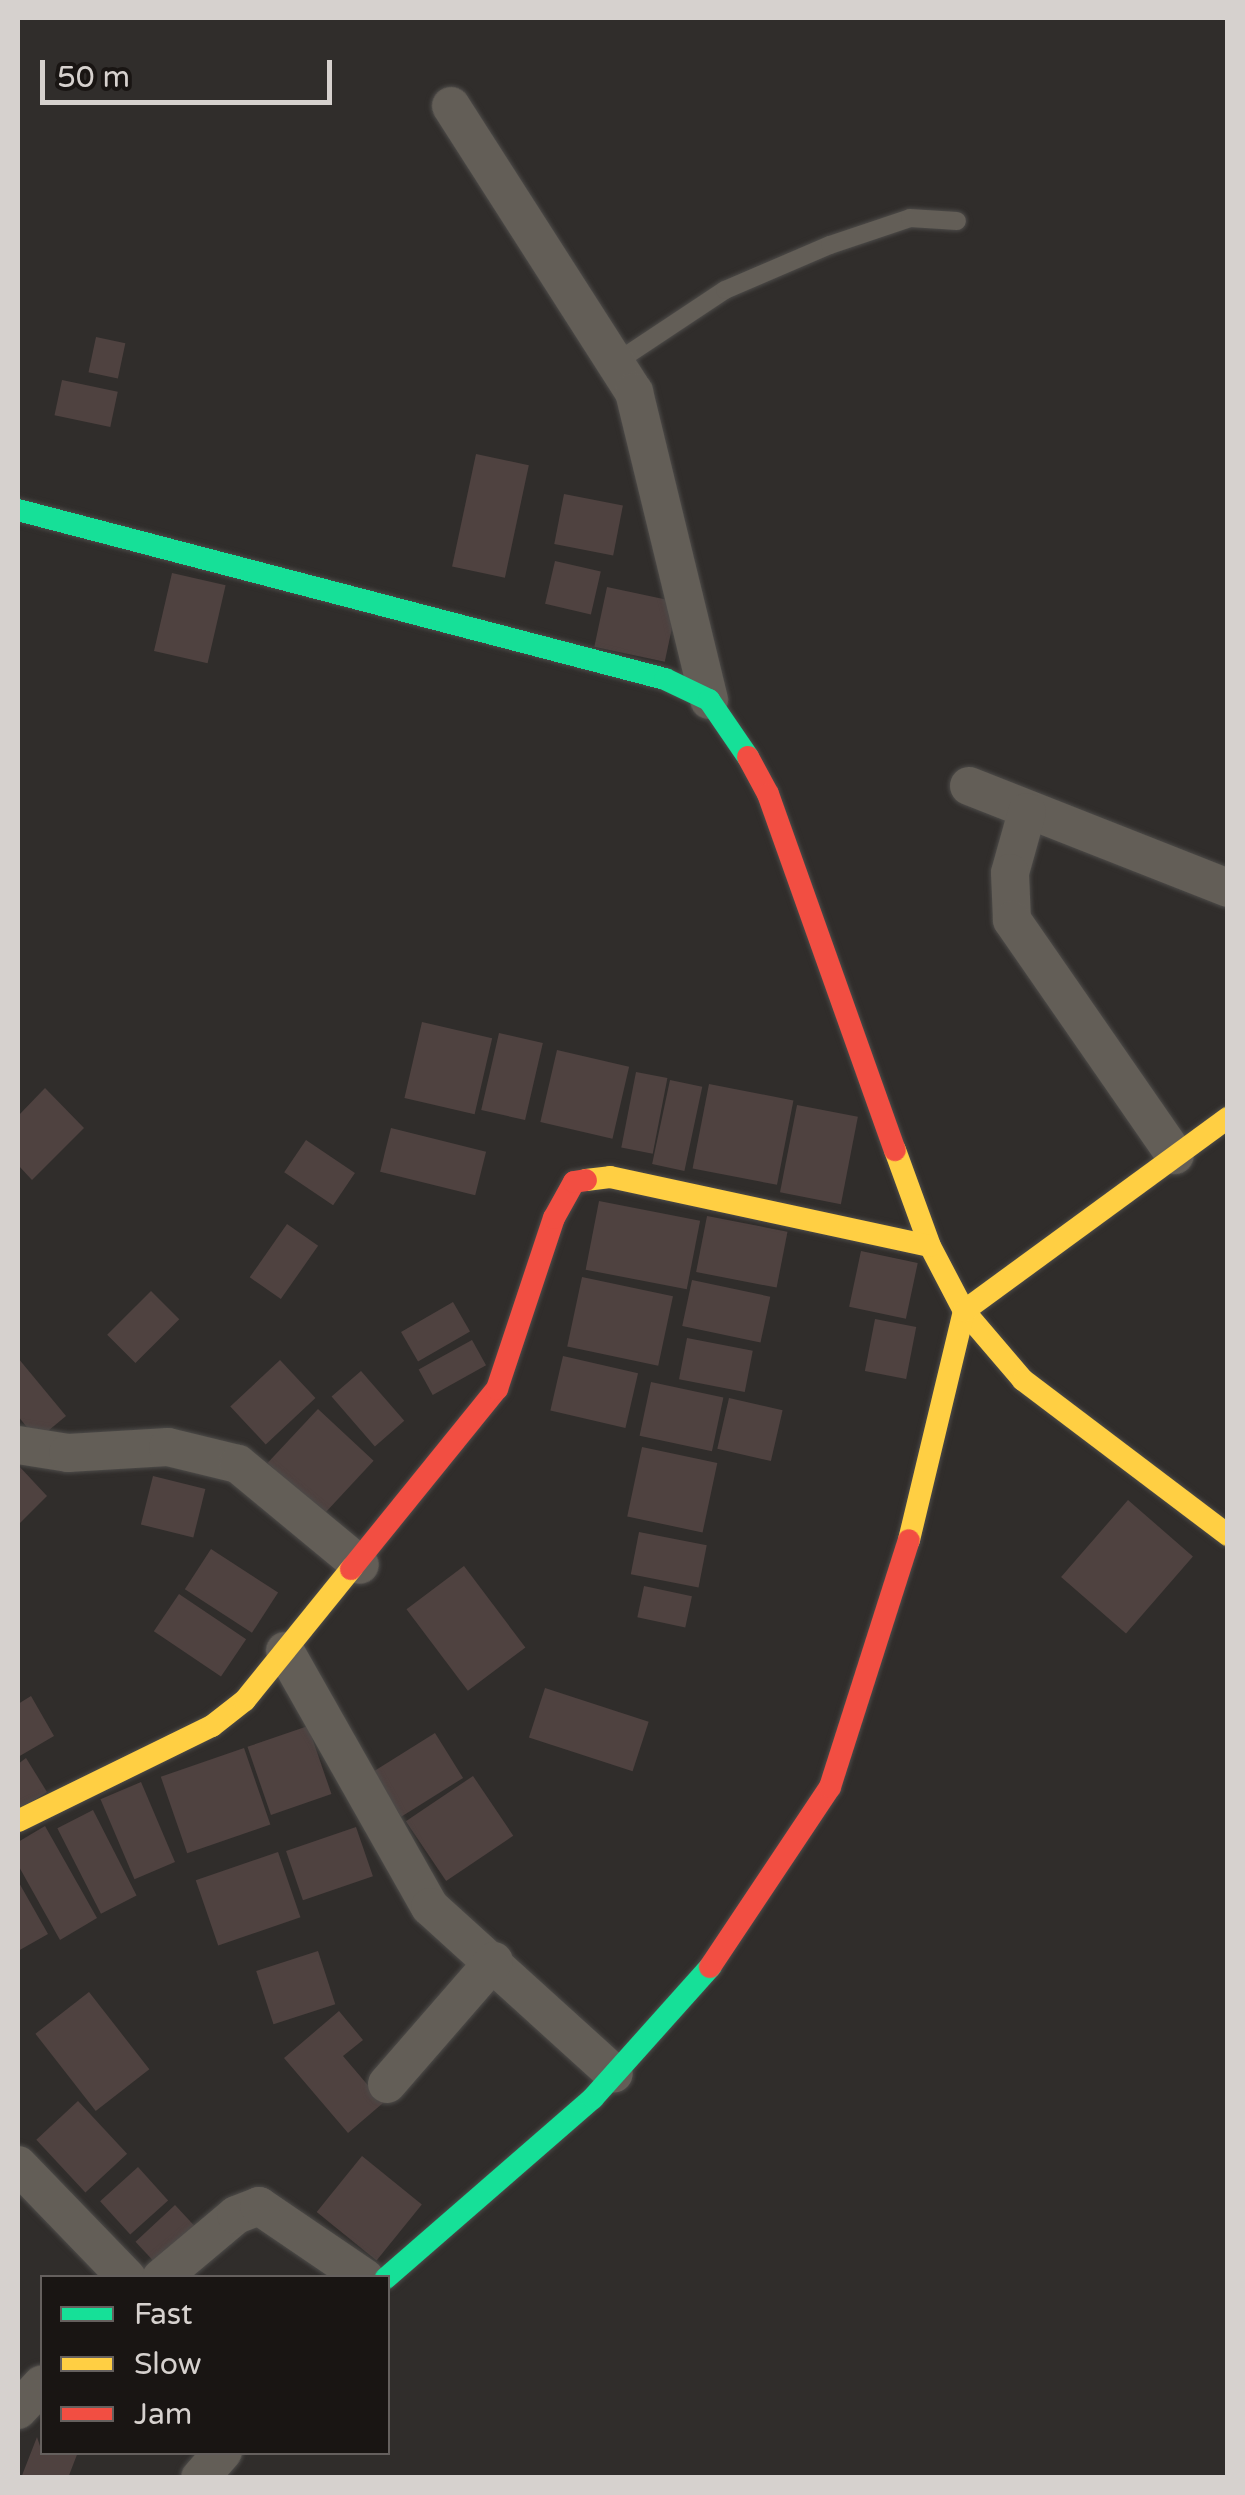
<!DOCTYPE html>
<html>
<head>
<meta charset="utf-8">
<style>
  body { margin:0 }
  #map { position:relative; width:1245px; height:2495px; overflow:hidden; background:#302d2b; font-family:"Varela Round",sans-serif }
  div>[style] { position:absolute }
  .building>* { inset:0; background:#4f4240; transform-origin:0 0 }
  .roads { filter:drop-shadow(0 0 2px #4d4b49) drop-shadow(0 0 2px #4d4b49) }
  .lane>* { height:18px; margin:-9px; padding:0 9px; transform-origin:9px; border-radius:9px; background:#635e57 }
  .street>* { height:38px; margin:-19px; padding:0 19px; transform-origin:19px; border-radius:19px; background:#635e57 }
  .fast>* { height:22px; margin:-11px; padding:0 11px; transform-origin:11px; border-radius:11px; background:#16e098 }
  .slow>* { height:22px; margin:-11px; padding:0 11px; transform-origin:11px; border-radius:11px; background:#ffcf43 }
  .jam>* { height:22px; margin:-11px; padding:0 11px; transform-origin:11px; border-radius:11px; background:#f24e42 }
  span { translate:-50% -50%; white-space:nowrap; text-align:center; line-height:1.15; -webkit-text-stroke:8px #191513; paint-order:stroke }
  .frame { position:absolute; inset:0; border:20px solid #d6d1ce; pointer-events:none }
  .legend { position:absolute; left:40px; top:2275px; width:350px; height:180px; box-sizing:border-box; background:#191513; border:2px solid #65605e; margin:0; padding:12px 18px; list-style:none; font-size:30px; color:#d6d1ce }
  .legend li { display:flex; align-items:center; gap:20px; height:50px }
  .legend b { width:50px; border:2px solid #65605e }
  .scale { position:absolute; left:40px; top:60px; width:292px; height:45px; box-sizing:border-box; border:5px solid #d6d1ce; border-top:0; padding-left:12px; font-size:30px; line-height:35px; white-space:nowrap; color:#d6d1ce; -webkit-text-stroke:8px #191513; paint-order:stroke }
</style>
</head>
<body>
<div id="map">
  <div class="building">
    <i style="left:96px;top:337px;width:30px;height:36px;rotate:12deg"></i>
    <i style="left:62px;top:380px;width:57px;height:36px;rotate:12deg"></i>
    <i style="left:476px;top:454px;width:54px;height:115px;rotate:12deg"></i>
    <i style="left:564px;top:494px;width:60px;height:51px;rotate:11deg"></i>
    <i style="left:555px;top:561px;width:47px;height:44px;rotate:13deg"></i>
    <i style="left:172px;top:573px;width:55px;height:80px;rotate:13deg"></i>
    <i style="left:607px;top:587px;width:72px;height:61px;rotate:12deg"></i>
    <i style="left:422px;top:1022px;width:72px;height:78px;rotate:13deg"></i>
    <i style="left:499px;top:1033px;width:45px;height:79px;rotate:13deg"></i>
    <i style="left:557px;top:1050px;width:74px;height:74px;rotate:13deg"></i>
    <i style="left:636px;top:1072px;width:32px;height:77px;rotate:11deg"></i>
    <i style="left:670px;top:1080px;width:33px;height:86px;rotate:12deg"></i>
    <i style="left:709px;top:1084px;width:86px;height:86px;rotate:11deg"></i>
    <i style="clip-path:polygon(45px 1088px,84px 1128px,32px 1180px,18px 1165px,18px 1116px)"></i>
    <i style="left:797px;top:1105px;width:62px;height:89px;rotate:11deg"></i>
    <i style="left:391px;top:1128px;width:98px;height:45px;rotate:14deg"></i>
    <i style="left:306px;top:1140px;width:59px;height:39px;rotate:34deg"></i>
    <i style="left:599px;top:1201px;width:103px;height:70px;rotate:11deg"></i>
    <i style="left:707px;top:1216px;width:82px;height:57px;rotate:11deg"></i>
    <i style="left:287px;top:1224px;width:38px;height:65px;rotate:35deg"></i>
    <i style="left:861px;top:1251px;width:58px;height:57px;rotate:12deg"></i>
    <i style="left:582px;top:1277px;width:93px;height:71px;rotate:12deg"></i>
    <i style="left:692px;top:1280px;width:80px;height:47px;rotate:12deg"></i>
    <i style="left:151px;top:1291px;width:40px;height:62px;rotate:45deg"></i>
    <i style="left:453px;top:1302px;width:34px;height:60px;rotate:60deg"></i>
    <i style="left:875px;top:1319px;width:42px;height:53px;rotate:11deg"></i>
    <i style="left:687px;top:1338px;width:67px;height:42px;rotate:11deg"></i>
    <i style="left:472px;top:1340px;width:29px;height:61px;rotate:61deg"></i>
    <i style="left:563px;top:1356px;width:77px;height:56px;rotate:13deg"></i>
    <i style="clip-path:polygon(18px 1358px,66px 1416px,37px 1440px,18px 1416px)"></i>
    <i style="left:280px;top:1360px;width:52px;height:68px;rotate:47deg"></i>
    <i style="left:361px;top:1371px;width:66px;height:39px;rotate:49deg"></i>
    <i style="left:651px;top:1382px;width:74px;height:55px;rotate:12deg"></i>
    <i style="left:729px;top:1398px;width:55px;height:52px;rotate:13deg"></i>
    <i style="left:318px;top:1409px;width:76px;height:74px;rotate:43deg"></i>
    <i style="left:642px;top:1447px;width:77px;height:71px;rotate:12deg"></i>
    <i style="clip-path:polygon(18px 1465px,47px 1496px,18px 1525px)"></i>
    <i style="left:153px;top:1476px;width:54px;height:50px;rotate:14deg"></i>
    <i style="left:1128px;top:1500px;width:86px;height:102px;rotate:41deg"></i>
    <i style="left:639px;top:1532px;width:69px;height:43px;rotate:11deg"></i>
    <i style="left:211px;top:1549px;width:80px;height:48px;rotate:33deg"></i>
    <i style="left:464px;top:1566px;width:102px;height:72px;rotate:53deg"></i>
    <i style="left:644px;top:1586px;width:49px;height:32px;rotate:12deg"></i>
    <i style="left:179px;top:1594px;width:81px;height:45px;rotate:34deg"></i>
    <i style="left:545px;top:1688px;width:109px;height:52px;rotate:18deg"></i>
    <i style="clip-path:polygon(31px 1696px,54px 1736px,18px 1757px,18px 1704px)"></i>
    <i style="left:308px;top:1726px;width:72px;height:64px;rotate:71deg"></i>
    <i style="left:435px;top:1733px;width:53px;height:73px;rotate:58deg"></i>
    <i style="left:244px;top:1748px;width:81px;height:88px;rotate:71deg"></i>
    <i style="clip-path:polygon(26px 1758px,47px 1792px,18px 1811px,18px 1764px)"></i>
    <i style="left:473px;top:1776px;width:72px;height:81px;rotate:56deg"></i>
    <i style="left:141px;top:1782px;width:87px;height:44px;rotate:67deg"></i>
    <i style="left:93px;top:1810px;width:96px;height:40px;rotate:63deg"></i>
    <i style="clip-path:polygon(45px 1826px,97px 1918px,60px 1940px,18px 1865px,18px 1842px)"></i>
    <i style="left:356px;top:1827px;width:52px;height:74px;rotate:71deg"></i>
    <i style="left:278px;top:1852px;width:69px;height:87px;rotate:71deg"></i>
    <i style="clip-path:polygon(18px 1881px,48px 1934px,18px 1951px)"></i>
    <i style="left:318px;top:1951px;width:56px;height:65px;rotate:72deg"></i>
    <i style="left:89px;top:1992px;width:98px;height:68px;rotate:52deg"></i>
    <i style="clip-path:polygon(339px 2011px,363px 2040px,343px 2056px,383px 2103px,348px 2133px,284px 2058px)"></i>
    <i style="left:78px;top:2101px;width:72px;height:57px;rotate:47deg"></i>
    <i style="left:362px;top:2156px;width:77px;height:72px;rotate:39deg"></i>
    <i style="left:138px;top:2167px;width:45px;height:51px;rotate:48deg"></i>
    <i style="left:175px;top:2205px;width:42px;height:54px;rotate:47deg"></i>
    <i style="clip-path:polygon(37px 2437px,42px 2452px,78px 2452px,68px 2478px,21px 2478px)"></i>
  </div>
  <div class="roads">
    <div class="lane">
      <i style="left:615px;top:363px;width:132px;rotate:-33.6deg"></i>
      <i style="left:725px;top:290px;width:114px;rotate:-23.2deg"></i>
      <i style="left:830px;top:245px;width:84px;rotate:-18.6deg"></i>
      <i style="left:910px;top:218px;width:47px;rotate:3.7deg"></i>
    </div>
    <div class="street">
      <i style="left:451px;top:106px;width:340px;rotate:57.4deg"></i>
      <i style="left:634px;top:392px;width:317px;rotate:76.3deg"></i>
      <i style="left:969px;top:786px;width:278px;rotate:21.5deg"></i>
      <i style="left:1027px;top:812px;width:63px;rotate:105.6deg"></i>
      <i style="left:1010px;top:873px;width:47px;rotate:87.6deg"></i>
      <i style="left:1012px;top:920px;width:286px;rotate:55.3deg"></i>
      <i style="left:18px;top:1445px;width:51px;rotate:9.1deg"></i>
      <i style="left:68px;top:1453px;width:100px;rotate:-3.4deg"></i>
      <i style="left:168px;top:1447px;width:72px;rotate:13.7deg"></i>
      <i style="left:238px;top:1464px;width:158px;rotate:39.6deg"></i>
      <i style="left:285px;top:1651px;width:294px;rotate:60.5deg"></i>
      <i style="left:430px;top:1907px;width:248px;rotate:42.2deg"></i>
      <i style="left:387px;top:2084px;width:163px;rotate:-49deg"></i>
      <i style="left:18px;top:2165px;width:157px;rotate:46deg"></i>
      <i style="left:161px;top:2278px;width:98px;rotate:-40deg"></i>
      <i style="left:236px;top:2215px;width:25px;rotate:-21deg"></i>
      <i style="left:259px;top:2206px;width:128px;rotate:34.2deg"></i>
      <i style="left:18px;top:2410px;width:35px;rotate:-47deg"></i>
      <i style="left:200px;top:2478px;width:35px;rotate:-49deg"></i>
    </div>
    <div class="fast">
      <i style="left:18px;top:510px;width:669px;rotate:14.64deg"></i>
      <i style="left:665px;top:679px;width:49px;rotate:25.5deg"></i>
      <i style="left:709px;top:700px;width:69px;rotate:55.6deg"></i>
      <i style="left:386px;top:2278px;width:274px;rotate:-41deg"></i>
      <i style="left:593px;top:2098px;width:176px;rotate:-48.2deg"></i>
    </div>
    <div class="slow">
      <i style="left:895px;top:1150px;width:102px;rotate:70deg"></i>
      <i style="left:930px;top:1246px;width:73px;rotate:62.4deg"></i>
      <i style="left:964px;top:1311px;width:91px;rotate:49.5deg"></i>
      <i style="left:1023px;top:1380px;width:257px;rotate:37.1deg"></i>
      <i style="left:586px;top:1180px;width:24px;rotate:-7deg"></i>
      <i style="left:610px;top:1177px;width:327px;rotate:12.2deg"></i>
      <i style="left:909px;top:1540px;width:236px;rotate:-76.5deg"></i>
      <i style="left:964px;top:1311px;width:327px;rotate:-36.2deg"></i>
      <i style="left:18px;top:1821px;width:216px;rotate:-26.1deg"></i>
      <i style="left:212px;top:1726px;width:42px;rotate:-38.2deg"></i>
      <i style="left:245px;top:1700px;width:169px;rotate:-51deg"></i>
    </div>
    <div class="jam">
      <i style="left:748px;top:757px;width:42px;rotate:61.6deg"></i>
      <i style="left:768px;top:794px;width:378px;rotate:70.4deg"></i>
      <i style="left:351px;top:1569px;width:232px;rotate:-51deg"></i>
      <i style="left:497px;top:1389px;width:180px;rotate:-71.6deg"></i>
      <i style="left:554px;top:1218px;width:41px;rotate:-60.9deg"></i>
      <i style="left:574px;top:1182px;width:12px;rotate:-9deg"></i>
      <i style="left:710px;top:1967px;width:216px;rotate:-56.3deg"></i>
      <i style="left:830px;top:1787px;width:259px;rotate:-72.3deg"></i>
    </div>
  </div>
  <div class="frame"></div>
  <ul class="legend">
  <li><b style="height:12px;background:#16e098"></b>Fast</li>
  <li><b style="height:12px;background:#ffcf43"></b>Slow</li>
  <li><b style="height:12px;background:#f24e42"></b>Jam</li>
  </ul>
  <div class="scale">50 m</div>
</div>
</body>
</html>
